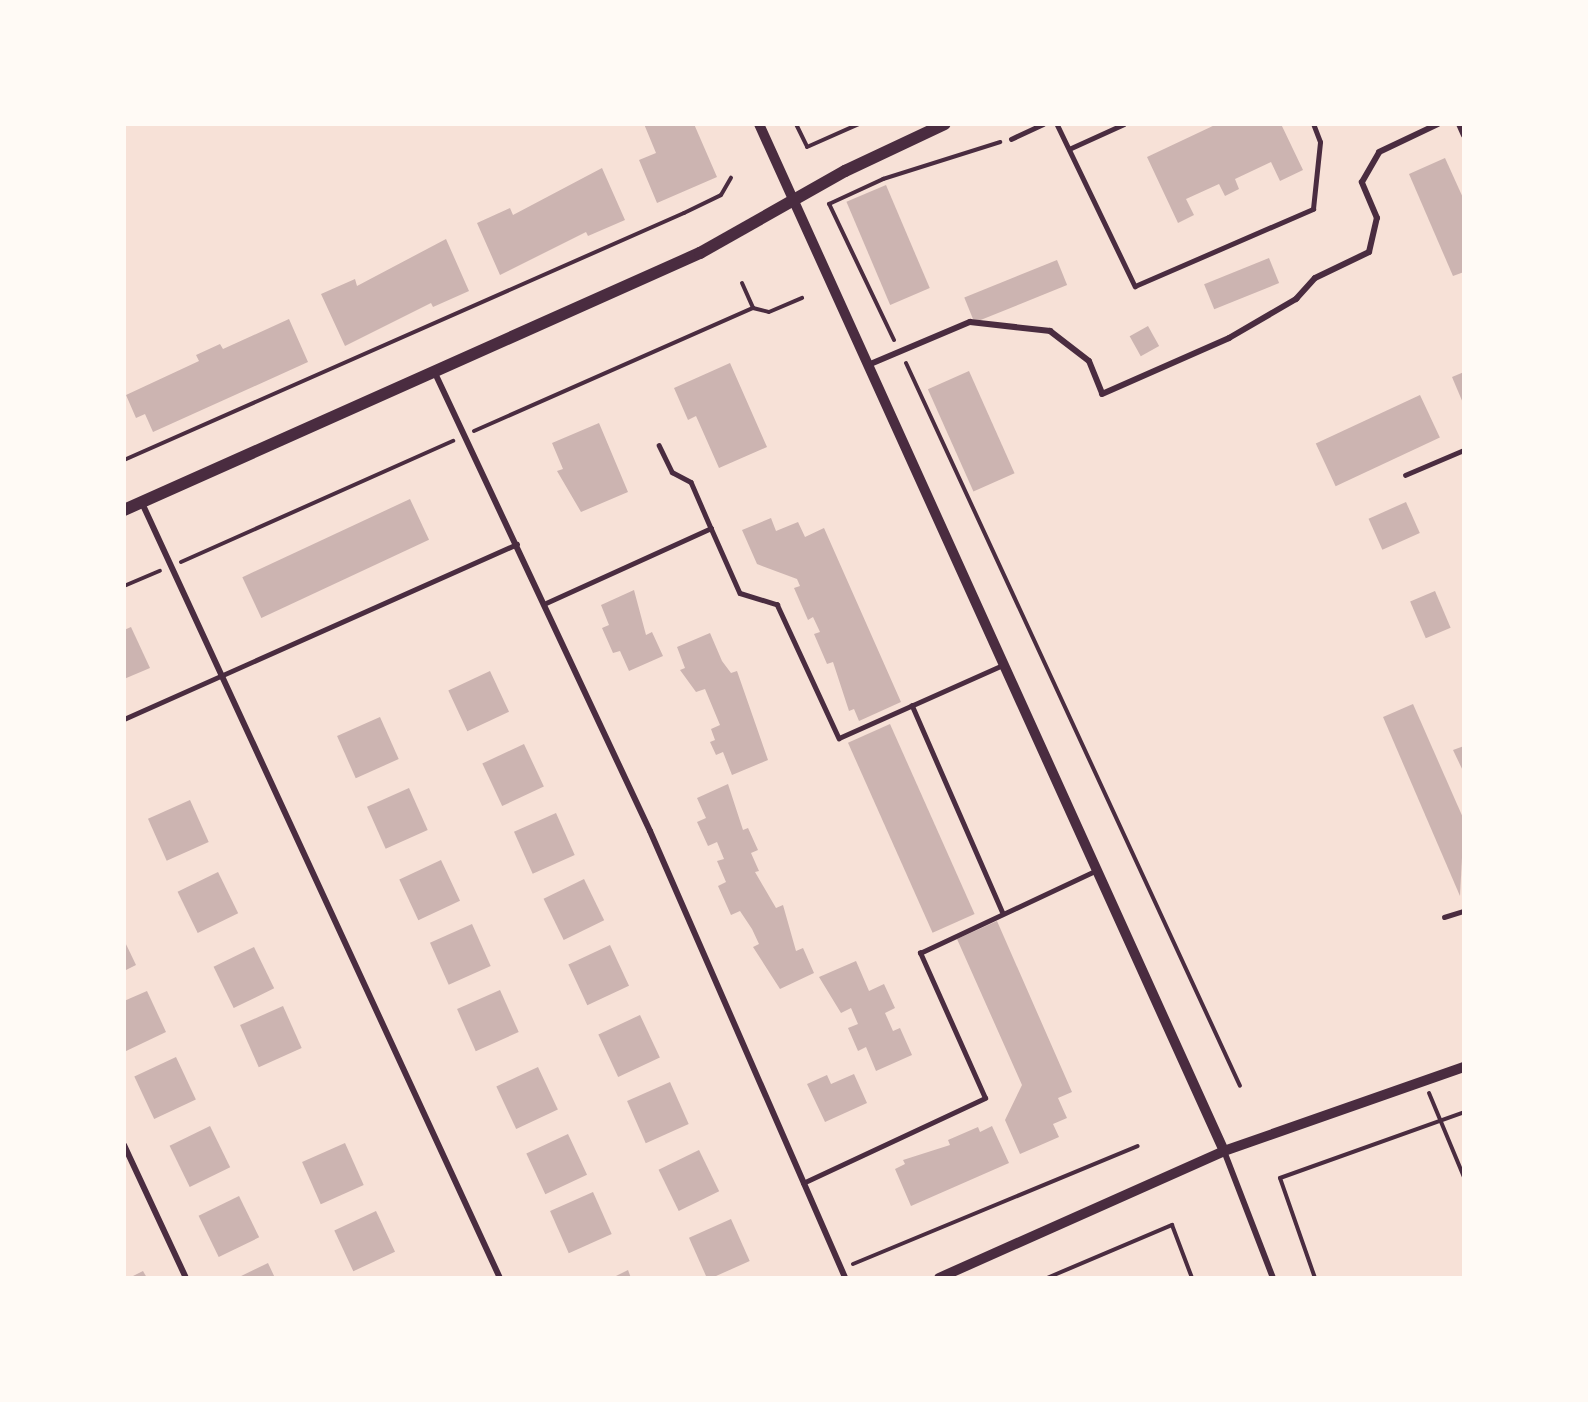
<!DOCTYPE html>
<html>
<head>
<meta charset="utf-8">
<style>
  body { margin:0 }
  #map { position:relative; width:1588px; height:1402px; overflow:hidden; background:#f7e1d7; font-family:Helvetica,sans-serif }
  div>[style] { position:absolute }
  .building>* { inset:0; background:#ccb4b1; transform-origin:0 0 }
  .path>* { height:4px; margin:-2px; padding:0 2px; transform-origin:2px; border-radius:2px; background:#4a2c40 }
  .service>* { height:4.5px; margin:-2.25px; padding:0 2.25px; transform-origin:2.25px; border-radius:2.25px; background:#4a2c40 }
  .minor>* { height:6px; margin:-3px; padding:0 3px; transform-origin:3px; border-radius:3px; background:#4a2c40 }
  .tertiary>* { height:10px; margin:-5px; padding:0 5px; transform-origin:5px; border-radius:5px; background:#4a2c40 }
  .secondary>* { height:12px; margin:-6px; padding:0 6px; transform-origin:6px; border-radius:6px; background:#4a2c40 }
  span { translate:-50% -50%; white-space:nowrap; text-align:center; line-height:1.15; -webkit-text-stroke:4.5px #fffaf5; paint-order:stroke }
  .frame { position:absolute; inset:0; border:126px solid #fffaf5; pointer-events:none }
</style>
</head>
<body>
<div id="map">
  <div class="building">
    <i style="clip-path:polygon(644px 124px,694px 124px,717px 177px,657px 203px,639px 160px,656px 153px)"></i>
    <i style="clip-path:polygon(1217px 124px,1281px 124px,1303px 170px,1280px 181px,1271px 162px,1235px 179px,1239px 189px,1225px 196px,1219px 184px,1186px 199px,1194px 215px,1178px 223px,1147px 157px)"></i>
    <i style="clip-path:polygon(1445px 158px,1464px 200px,1464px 272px,1453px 276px,1409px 174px)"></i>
    <i style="clip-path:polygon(602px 168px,625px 220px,588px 236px,586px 232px,500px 275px,477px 223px,510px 208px,513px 215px)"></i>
    <i style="left:886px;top:185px;width:112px;height:43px;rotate:67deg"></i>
    <i style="clip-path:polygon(446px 239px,469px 291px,433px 307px,431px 303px,345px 346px,321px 294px,355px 279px,357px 286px)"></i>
    <i style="left:1269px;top:258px;width:27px;height:70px;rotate:68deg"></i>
    <i style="left:1057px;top:260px;width:27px;height:100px;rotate:68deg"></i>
    <i style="clip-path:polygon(289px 319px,308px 362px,153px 432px,145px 414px,136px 418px,126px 395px,199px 361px,196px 355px,220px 344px,223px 349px)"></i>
    <i style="left:1148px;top:326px;width:23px;height:21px;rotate:61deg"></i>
    <i style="clip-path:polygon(730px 363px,767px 447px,719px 468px,696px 416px,688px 420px,674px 388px)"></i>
    <i style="left:969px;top:371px;width:112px;height:45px;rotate:66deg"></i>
    <i style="clip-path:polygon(1464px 372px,1464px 403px,1463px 403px,1452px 377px)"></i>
    <i style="left:1420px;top:395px;width:47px;height:115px;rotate:65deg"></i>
    <i style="clip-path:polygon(599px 423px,628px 492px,581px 512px,557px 471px,563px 469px,552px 443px)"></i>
    <i style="left:410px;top:499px;width:45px;height:185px;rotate:65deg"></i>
    <i style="left:1406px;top:502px;width:34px;height:41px;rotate:66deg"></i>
    <i style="clip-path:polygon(771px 518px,776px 531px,798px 522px,805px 537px,824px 528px,901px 702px,859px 721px,854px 709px,849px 711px,833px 662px,827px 664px,814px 634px,820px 632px,813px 617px,808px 620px,794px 588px,800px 586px,797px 579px,757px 564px,742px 530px)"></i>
    <i style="clip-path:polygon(634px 590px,646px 635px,652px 632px,663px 656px,629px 671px,620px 651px,613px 653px,602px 628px,609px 625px,601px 605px)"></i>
    <i style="left:1435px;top:591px;width:40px;height:27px;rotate:67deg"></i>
    <i style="clip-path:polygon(131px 627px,150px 668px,124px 679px,124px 630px)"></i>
    <i style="clip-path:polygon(710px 633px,722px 661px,731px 673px,737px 671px,768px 760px,732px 775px,723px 752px,716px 755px,710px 742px,715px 740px,711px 729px,720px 725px,705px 689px,696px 692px,680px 670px,685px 668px,677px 647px)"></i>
    <i style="left:490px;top:671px;width:45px;height:46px;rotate:65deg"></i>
    <i style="clip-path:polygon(1413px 704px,1464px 820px,1460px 896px,1383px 717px)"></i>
    <i style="left:380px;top:717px;width:46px;height:47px;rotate:66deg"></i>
    <i style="left:890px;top:724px;width:208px;height:46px;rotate:66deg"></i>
    <i style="left:524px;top:744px;width:47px;height:46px;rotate:65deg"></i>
    <i style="clip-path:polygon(1464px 746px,1464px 773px,1453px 750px)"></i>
    <i style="clip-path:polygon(728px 784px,743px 830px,748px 828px,758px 850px,751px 853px,759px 871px,755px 872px,776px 908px,783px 905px,796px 951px,803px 948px,814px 973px,780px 989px,753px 947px,759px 944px,752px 929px,740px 911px,731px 915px,718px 886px,726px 882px,717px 861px,724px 859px,717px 842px,708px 846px,697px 822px,706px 818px,697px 798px)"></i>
    <i style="left:409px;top:788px;width:46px;height:46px;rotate:66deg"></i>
    <i style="left:190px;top:800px;width:46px;height:46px;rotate:66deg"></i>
    <i style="left:556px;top:813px;width:46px;height:46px;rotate:66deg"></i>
    <i style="left:441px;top:860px;width:45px;height:46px;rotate:65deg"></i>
    <i style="left:218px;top:872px;width:46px;height:45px;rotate:64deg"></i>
    <i style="left:584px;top:879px;width:46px;height:45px;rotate:64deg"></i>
    <i style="clip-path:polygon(997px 921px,1072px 1092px,1058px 1098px,1067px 1118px,1053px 1124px,1059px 1137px,1020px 1154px,1005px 1120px,1022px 1085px,957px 939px)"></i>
    <i style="left:472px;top:924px;width:46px;height:46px;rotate:66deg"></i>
    <i style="clip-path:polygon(124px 940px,136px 965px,124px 971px)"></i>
    <i style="left:610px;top:945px;width:45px;height:46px;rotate:65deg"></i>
    <i style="left:254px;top:947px;width:46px;height:45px;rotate:64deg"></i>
    <i style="clip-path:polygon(856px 961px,869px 991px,884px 984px,895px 1008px,885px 1013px,893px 1031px,900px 1028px,912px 1055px,876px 1071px,866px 1047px,858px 1051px,848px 1028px,858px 1024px,851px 1008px,841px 1013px,819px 977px)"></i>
    <i style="left:500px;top:990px;width:46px;height:47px;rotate:66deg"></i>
    <i style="clip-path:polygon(147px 991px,166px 1032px,124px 1052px,124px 1001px)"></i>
    <i style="left:283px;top:1006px;width:46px;height:47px;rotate:66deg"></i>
    <i style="left:640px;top:1015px;width:47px;height:46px;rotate:65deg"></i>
    <i style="left:176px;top:1057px;width:47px;height:46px;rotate:65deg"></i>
    <i style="left:538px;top:1067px;width:47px;height:46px;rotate:65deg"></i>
    <i style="clip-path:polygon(854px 1074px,867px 1103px,825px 1122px,807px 1084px,827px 1075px,831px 1084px)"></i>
    <i style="left:670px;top:1082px;width:46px;height:47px;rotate:66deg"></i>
    <i style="left:210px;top:1126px;width:46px;height:45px;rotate:64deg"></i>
    <i style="clip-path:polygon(992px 1126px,1009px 1163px,911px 1206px,895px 1169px,905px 1164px,903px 1160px,950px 1145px,948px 1140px,978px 1127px,980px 1132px)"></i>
    <i style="left:568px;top:1134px;width:45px;height:46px;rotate:65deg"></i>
    <i style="left:345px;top:1143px;width:46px;height:47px;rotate:66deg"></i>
    <i style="left:699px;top:1150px;width:46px;height:45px;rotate:64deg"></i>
    <i style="left:593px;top:1192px;width:46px;height:47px;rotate:66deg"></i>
    <i style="left:239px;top:1196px;width:46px;height:45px;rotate:64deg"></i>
    <i style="left:376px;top:1211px;width:45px;height:46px;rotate:65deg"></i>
    <i style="left:731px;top:1219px;width:46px;height:46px;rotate:66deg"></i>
    <i style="clip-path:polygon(268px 1263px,275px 1278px,237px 1278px)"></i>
    <i style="clip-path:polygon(628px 1270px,631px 1278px,612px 1278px)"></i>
    <i style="clip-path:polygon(143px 1271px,147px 1278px,129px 1278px)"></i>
  </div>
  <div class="path">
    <i style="left:796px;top:124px;width:25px;rotate:64deg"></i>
    <i style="left:807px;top:147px;width:57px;rotate:-23.9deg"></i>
    <i style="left:742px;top:283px;width:27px;rotate:66deg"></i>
    <i style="left:753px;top:308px;width:16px;rotate:14deg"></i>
    <i style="left:769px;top:312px;width:36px;rotate:-23deg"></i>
    <i style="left:894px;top:340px;width:151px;rotate:-115.5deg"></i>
    <i style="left:829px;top:204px;width:60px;rotate:-24.8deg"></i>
    <i style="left:883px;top:179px;width:123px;rotate:-17.5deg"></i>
    <i style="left:906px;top:363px;width:796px;rotate:65.2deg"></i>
    <i style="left:474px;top:431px;width:305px;rotate:-23.8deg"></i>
    <i style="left:124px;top:460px;width:612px;rotate:-23.8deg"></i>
    <i style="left:684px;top:213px;width:41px;rotate:-25.9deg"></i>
    <i style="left:721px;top:195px;width:20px;rotate:-60deg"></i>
    <i style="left:181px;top:562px;width:298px;rotate:-24deg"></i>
    <i style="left:124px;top:586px;width:39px;rotate:-23deg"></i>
    <i style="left:1429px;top:1093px;width:91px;rotate:67.4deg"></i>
    <i style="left:853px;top:1264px;width:308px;rotate:-22.5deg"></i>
    <i style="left:1047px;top:1278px;width:136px;rotate:-23deg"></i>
    <i style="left:1172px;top:1225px;width:57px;rotate:69.3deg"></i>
    <i style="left:1315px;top:1278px;width:106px;rotate:-109.3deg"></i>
    <i style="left:1280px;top:1178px;width:195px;rotate:-19.7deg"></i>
  </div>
  <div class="service">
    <i style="left:1057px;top:124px;width:180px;rotate:64.3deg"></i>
    <i style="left:1135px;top:286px;width:194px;rotate:-23.4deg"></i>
    <i style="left:1313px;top:209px;width:67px;rotate:-84deg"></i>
    <i style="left:1320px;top:142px;width:19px;rotate:-111deg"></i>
    <i style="left:1011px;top:139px;width:35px;rotate:-25deg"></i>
    <i style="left:1069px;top:149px;width:60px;rotate:-24.4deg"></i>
    <i style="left:659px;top:445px;width:30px;rotate:64deg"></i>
    <i style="left:672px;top:472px;width:21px;rotate:28deg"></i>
    <i style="left:691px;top:482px;width:50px;rotate:66.5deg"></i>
    <i style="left:1405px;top:475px;width:64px;rotate:-23deg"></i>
    <i style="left:546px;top:603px;width:181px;rotate:-24.4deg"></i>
    <i style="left:711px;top:528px;width:71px;rotate:66deg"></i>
    <i style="left:740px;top:593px;width:39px;rotate:17deg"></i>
    <i style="left:777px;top:604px;width:148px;rotate:65.2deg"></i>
    <i style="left:839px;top:738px;width:180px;rotate:-24deg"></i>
    <i style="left:912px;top:705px;width:227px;rotate:66.4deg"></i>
    <i style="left:124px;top:719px;width:430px;rotate:-24deg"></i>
    <i style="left:1444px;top:917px;width:21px;rotate:-17deg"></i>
    <i style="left:803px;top:1183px;width:201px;rotate:-25deg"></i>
    <i style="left:985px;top:1098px;width:159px;rotate:-114.1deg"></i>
    <i style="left:920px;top:953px;width:195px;rotate:-25.1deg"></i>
  </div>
  <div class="minor">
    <i style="left:1459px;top:124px;width:12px;rotate:66deg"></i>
    <i style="left:868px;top:365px;width:111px;rotate:-22.9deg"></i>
    <i style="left:970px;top:322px;width:81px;rotate:6.4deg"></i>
    <i style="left:1050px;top:331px;width:49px;rotate:37.6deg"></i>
    <i style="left:1089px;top:361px;width:35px;rotate:68deg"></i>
    <i style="left:1102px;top:394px;width:139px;rotate:-23.8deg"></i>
    <i style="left:1229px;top:338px;width:78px;rotate:-30.2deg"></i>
    <i style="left:1296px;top:299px;width:28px;rotate:-48deg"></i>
    <i style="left:1315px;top:278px;width:60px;rotate:-25.7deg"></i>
    <i style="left:1369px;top:252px;width:35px;rotate:-77deg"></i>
    <i style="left:1377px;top:218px;width:39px;rotate:-113deg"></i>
    <i style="left:1362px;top:182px;width:34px;rotate:-60deg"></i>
    <i style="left:1379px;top:152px;width:65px;rotate:-25.4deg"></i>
    <i style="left:434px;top:371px;width:508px;rotate:64.85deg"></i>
    <i style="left:650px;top:831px;width:488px;rotate:66.4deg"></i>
    <i style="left:142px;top:503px;width:854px;rotate:65.21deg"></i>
    <i style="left:124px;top:1145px;width:147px;rotate:65deg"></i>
    <i style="left:1224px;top:1151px;width:136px;rotate:68.9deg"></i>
  </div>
  <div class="tertiary">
    <i style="left:759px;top:124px;width:1127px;rotate:65.64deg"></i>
    <i style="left:939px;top:1278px;width:312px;rotate:-24deg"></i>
    <i style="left:1224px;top:1151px;width:254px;rotate:-19.3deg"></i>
  </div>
  <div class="secondary">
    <i style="left:124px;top:510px;width:631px;rotate:-24.05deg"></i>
    <i style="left:700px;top:253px;width:167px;rotate:-29.5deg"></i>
    <i style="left:845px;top:171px;width:110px;rotate:-25.2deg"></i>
  </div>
  <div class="frame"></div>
</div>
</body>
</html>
